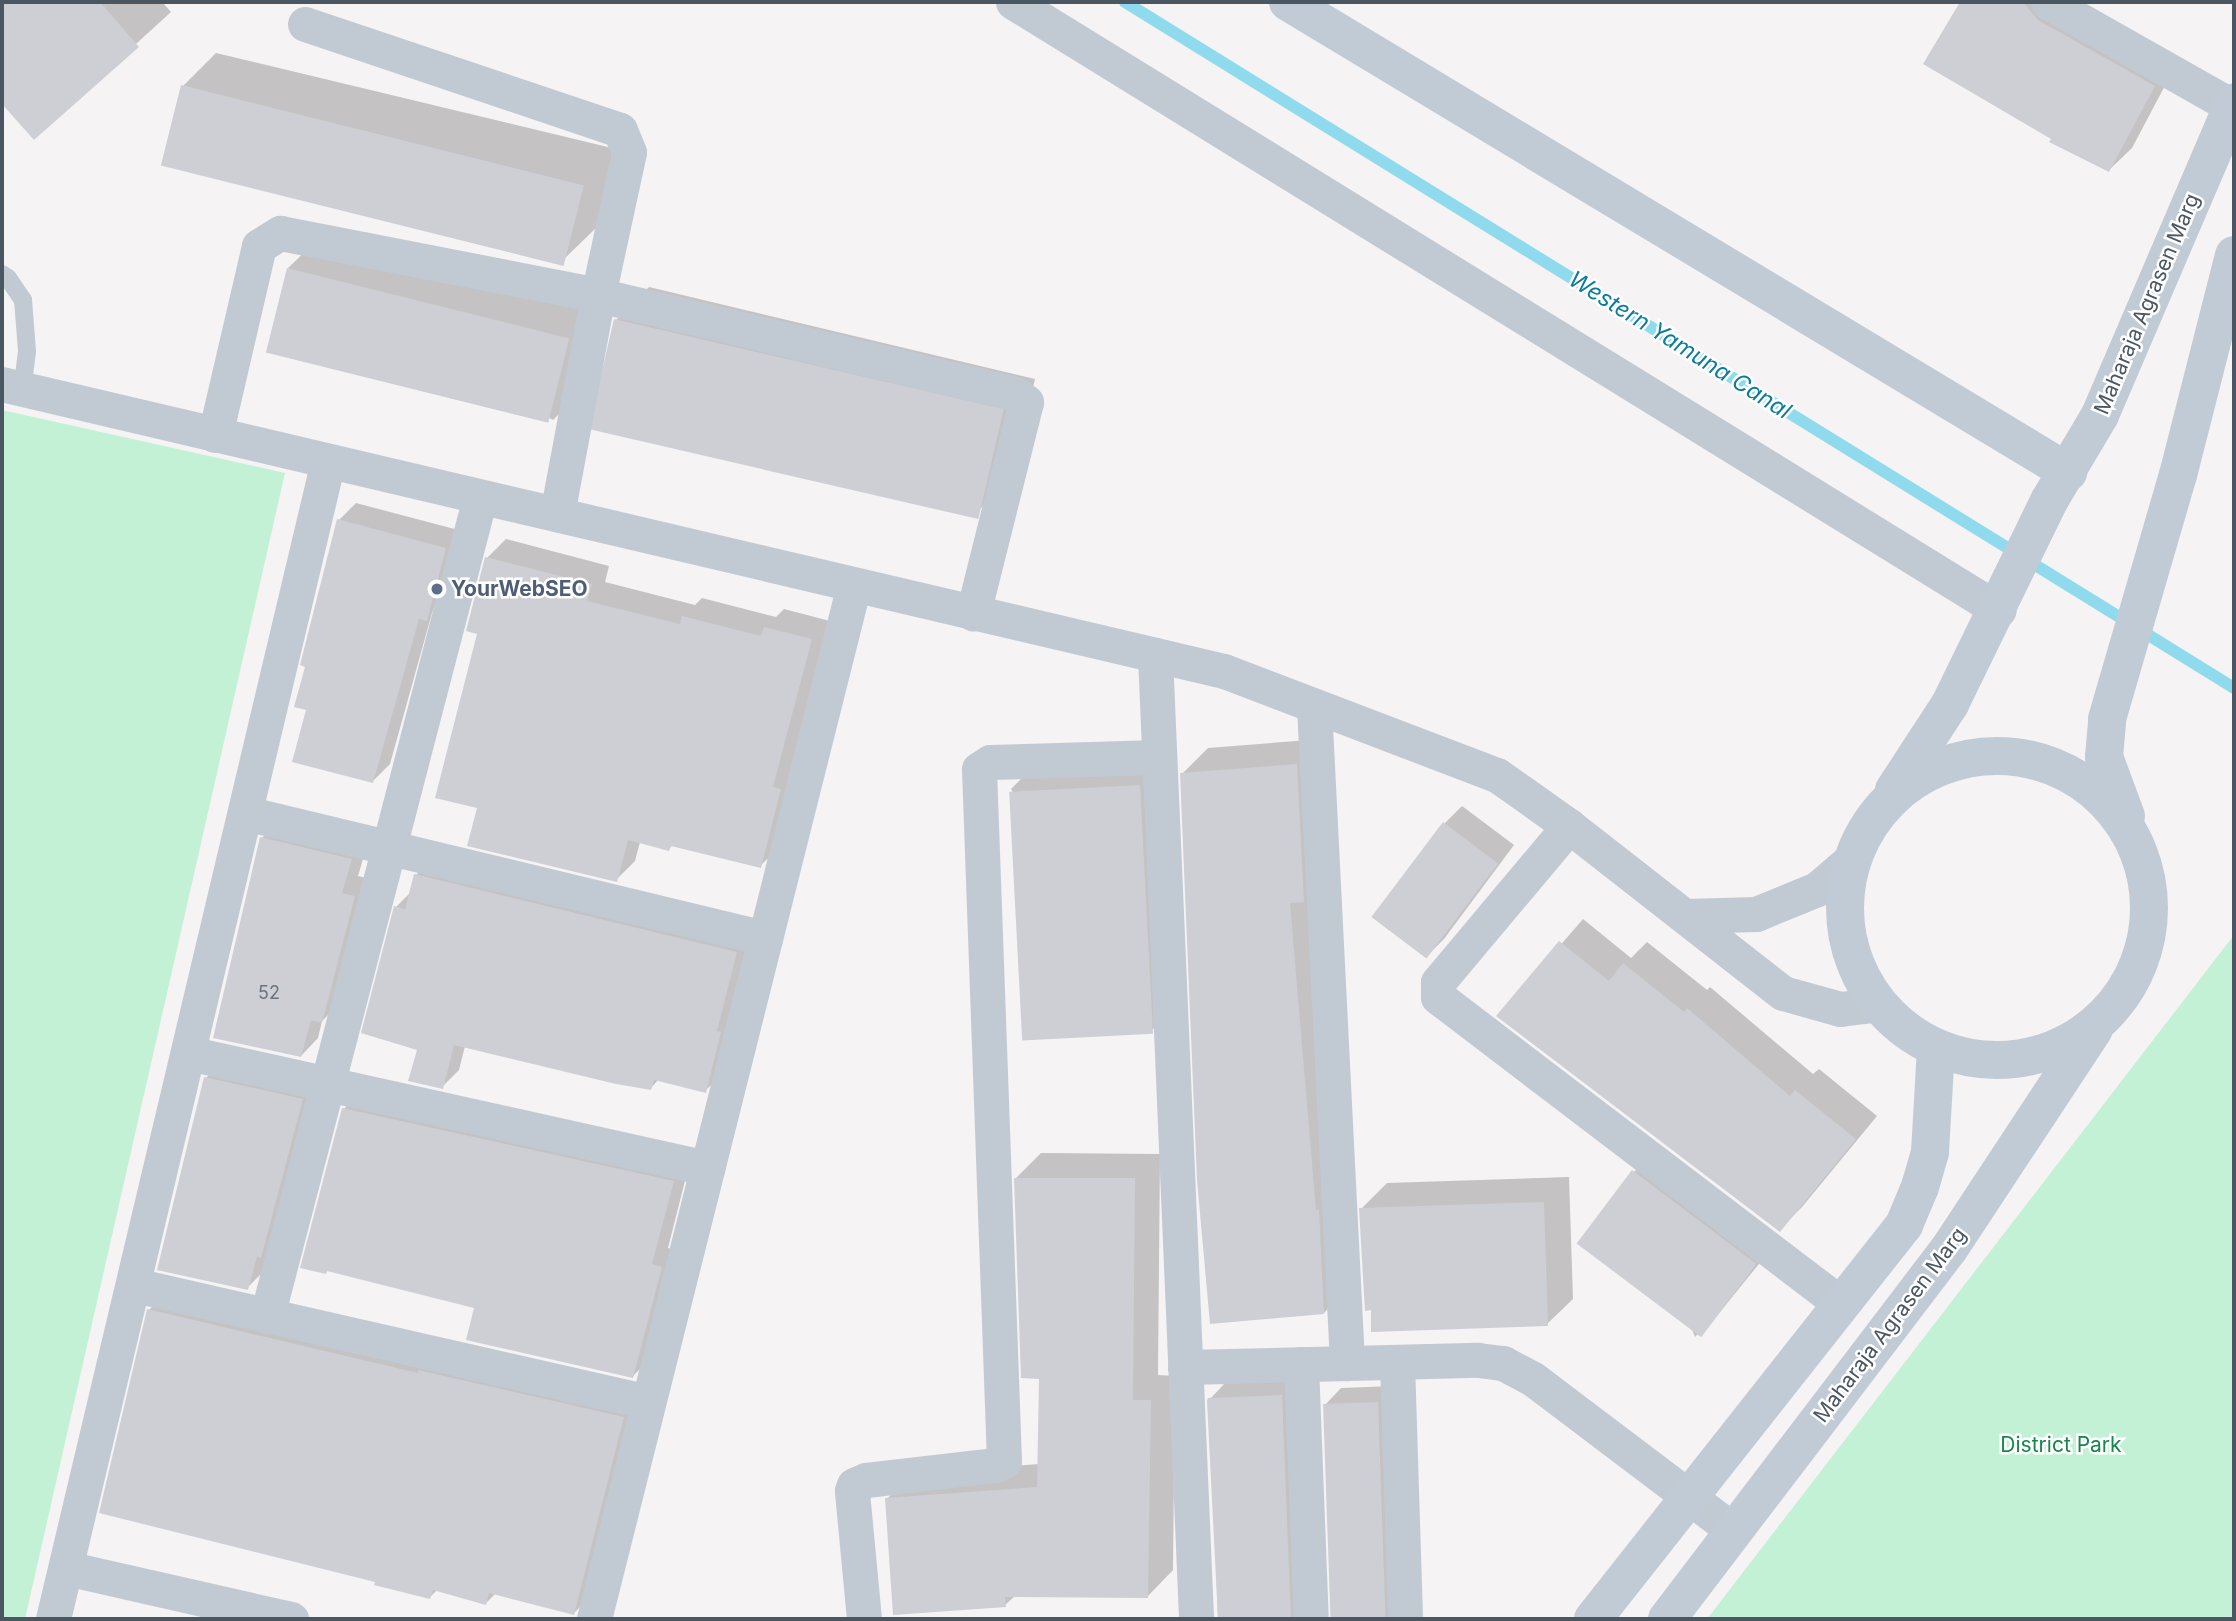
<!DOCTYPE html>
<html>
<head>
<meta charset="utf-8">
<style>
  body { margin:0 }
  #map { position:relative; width:2236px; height:1621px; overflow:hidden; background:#f5f3f3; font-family:Inter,sans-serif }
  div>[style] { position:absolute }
  .green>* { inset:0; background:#c3f1d5 }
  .shadow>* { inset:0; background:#0003 }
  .stream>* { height:12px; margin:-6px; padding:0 6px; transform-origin:6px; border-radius:6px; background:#90daee }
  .building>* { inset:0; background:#cdcfd5; transform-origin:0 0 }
  .lane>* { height:18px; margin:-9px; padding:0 9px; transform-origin:9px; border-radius:9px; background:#c1cad2 }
  .street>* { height:35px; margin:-17.5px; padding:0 17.5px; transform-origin:17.5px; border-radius:17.5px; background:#c1cad2 }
  .secondary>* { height:38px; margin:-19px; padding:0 19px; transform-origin:19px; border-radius:19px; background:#c1cbd6 }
  .secondary>.ring { margin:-19px; padding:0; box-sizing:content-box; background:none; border:38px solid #c1cbd6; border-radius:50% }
  .dots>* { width:19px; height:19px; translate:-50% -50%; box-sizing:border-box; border:4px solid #fff; border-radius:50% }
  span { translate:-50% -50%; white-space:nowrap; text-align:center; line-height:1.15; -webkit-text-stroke:5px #fff; paint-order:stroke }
  .number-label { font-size:18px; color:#6b747e }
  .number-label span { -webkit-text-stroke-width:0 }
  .street-label { font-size:21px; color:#4a5661 }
  .service-label { font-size:21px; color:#4e5e75; font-weight:700 }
  .left { translate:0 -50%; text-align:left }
  .park-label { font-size:21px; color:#17864f }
  .water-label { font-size:23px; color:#0c7c9b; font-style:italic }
  .frame { position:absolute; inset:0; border:4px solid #4a5661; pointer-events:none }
</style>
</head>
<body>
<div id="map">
  <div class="green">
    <i style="clip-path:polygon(2px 410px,285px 473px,25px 1619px,2px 1619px)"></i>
    <i style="clip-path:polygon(2234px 935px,2234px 1619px,1707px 1619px)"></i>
  </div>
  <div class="shadow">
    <i style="clip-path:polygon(2px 2px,162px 2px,171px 12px,34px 137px,2px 101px)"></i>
    <i style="clip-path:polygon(1962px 2px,2069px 2px,2177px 63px,2132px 148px,2109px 170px,1925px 64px)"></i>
    <i style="clip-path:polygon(216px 53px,616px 149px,597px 227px,563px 260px,183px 86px)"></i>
    <i style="clip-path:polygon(314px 243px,594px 311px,579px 394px,553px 420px,288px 268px)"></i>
    <i style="clip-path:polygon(649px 287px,1035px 379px,1010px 479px,977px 512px,616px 320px)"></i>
    <i style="clip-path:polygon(356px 503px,462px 531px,432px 613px,390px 764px,373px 781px,308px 708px,339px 520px)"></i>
    <i style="clip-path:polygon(506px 539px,609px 566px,605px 582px,695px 605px,702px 598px,776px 617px,784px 609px,830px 621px,779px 848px,760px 866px,673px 844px,669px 849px,640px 842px,635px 861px,616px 880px,479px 807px,480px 633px,487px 558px)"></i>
    <i style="clip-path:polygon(1322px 739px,1349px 1287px,1324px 1313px,1182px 774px,1208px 748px)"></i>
    <i style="clip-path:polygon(1173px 753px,1183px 999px,1150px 1032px,1011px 789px,1044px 756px)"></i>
    <i style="clip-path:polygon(1462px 806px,1514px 845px,1444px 939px,1427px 956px,1445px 823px)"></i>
    <i style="clip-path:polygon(279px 821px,368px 842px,358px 876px,371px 879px,339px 1004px,322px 1021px,318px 1038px,301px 1056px,262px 838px)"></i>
    <i style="clip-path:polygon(433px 859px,753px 935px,722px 1074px,705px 1091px,659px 1079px,650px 1089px,465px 1046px,459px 1070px,442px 1087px,419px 1049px,396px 907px,412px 891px,416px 875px)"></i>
    <i style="clip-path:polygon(1583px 919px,1631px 958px,1647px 942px,1707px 990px,1710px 987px,1813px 1074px,1819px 1069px,1877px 1116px,1802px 1207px,1779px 1230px,1499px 1016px)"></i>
    <i style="clip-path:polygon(223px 1061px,319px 1082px,264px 1271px,247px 1288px,206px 1078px)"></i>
    <i style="clip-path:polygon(360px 1092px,689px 1165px,668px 1248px,677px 1251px,649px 1360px,633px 1376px,476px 1307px,328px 1270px,326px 1273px,344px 1109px)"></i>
    <i style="clip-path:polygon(1659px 1146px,1780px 1238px,1720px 1312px,1695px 1337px,1634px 1172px)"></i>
    <i style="clip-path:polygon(1041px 1153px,1160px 1154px,1158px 1375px,1175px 1376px,1173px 1570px,1148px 1596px,1015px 1596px,1005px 1605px,887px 1499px,912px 1473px,1039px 1464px,1040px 1377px,1016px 1178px)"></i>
    <i style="clip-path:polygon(1569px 1177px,1573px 1299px,1547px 1324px,1372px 1308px,1361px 1209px,1387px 1183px)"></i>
    <i style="clip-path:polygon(167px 1291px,641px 1399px,592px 1595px,574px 1613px,496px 1593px,486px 1603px,437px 1590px,430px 1597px,377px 1580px,101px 1512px,149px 1310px)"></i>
    <i style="clip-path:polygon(1298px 1379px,1317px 1619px,1218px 1619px,1210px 1399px,1226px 1382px)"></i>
    <i style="clip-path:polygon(1394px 1386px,1414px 1619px,1333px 1619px,1325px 1405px,1341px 1388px)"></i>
  </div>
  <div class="stream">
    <i style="left:1125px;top:2px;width:1304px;rotate:31.74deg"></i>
  </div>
  <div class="building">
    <i style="clip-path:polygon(2px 2px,100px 2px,139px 47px,34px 140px,2px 104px)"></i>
    <i style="clip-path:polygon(1960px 2px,2023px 2px,2038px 20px,2155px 86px,2109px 172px,2049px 142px,2051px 139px,1923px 64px)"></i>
    <i style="left:181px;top:85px;width:415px;height:83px;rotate:14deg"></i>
    <i style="left:287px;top:268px;width:291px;height:87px;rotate:14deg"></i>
    <i style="left:614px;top:319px;width:400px;height:113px;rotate:13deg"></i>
    <i style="clip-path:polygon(337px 519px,446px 548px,427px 621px,419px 619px,373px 783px,292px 762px,306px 710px,294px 707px,305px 667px,300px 665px)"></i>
    <i style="clip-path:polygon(485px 557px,592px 584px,587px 601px,680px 624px,682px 616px,761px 636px,764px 627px,812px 639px,773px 787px,781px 789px,761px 868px,671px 846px,669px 851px,628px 840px,617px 882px,467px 846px,477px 808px,435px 798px,477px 634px,466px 631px)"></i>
    <i style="clip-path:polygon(1297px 764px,1304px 902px,1290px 903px,1316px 1210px,1319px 1210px,1324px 1314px,1210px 1324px,1197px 1180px,1180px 773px)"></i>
    <i style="left:1140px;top:785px;width:249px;height:131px;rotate:87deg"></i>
    <i style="left:1443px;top:822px;width:69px;height:119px;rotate:37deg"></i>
    <i style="clip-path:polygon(260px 837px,352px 859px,342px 893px,355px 896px,322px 1023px,311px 1020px,301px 1057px,213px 1038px)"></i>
    <i style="clip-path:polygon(414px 874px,737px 952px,717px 1031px,721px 1032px,706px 1093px,654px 1080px,651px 1090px,616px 1084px,454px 1045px,443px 1089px,408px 1081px,417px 1050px,361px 1033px,394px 906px,405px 909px)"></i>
    <i style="clip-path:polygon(1559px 941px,1609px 981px,1623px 963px,1684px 1012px,1687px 1008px,1790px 1096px,1795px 1090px,1856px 1139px,1780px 1232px,1496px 1016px)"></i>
    <i style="clip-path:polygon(204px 1077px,303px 1099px,261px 1258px,257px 1257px,248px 1290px,157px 1270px)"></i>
    <i style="clip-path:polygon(342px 1108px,674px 1181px,652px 1264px,662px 1267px,633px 1378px,466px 1340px,474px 1308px,327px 1271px,326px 1274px,300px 1268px)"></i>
    <i style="left:1632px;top:1170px;width:156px;height:92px;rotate:37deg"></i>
    <i style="clip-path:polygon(1014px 1178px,1135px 1178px,1133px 1400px,1151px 1400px,1148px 1598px,1005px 1597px,1006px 1607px,893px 1615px,885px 1498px,1037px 1487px,1039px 1379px,1021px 1378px)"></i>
    <i style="clip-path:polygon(1544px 1202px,1548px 1326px,1371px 1332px,1371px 1310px,1365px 1311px,1359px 1208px)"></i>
    <i style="clip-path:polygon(147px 1309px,418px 1373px,418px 1370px,624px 1417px,574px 1615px,489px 1593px,486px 1605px,433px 1590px,430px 1599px,374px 1585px,375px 1582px,99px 1513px)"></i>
    <i style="clip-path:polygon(1282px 1395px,1291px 1619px,1218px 1619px,1207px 1401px,1208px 1398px)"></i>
    <i style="left:1378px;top:1402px;width:217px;height:55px;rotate:88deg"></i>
  </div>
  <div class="lane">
    <i style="left:2px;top:274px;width:7px;rotate:34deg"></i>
    <i style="left:8px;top:278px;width:27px;rotate:56deg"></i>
    <i style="left:23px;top:300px;width:51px;rotate:85.5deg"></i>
    <i style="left:27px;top:351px;width:38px;rotate:97deg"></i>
  </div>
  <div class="street">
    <i style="left:1013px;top:2px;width:1158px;rotate:31.66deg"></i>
    <i style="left:2048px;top:2px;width:211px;rotate:29.5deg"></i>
    <i style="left:305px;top:24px;width:332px;rotate:18.6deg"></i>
    <i style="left:620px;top:130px;width:24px;rotate:68deg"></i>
    <i style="left:629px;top:152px;width:146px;rotate:102.2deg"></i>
    <i style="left:598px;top:295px;width:223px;rotate:100.6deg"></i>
    <i style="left:2px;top:384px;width:1255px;rotate:13.22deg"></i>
    <i style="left:1224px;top:671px;width:292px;rotate:20.9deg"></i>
    <i style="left:1497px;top:775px;width:88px;rotate:35.3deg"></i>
    <i style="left:1569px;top:826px;width:271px;rotate:38deg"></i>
    <i style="left:1783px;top:993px;width:59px;rotate:15.7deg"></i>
    <i style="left:1840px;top:1009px;width:39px;rotate:-7deg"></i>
    <i style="left:215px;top:435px;width:194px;rotate:-76.9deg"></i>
    <i style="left:259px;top:246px;width:25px;rotate:-32deg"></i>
    <i style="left:280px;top:233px;width:324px;rotate:11deg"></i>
    <i style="left:598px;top:295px;width:430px;rotate:13.3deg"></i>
    <i style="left:1016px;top:394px;width:13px;rotate:39deg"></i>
    <i style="left:1026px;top:402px;width:218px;rotate:104.1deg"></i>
    <i style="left:1155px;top:655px;width:965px;rotate:87.56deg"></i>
    <i style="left:1314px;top:706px;width:658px;rotate:87.12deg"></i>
    <i style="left:245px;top:813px;width:535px;rotate:13.52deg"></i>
    <i style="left:1569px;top:826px;width:204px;rotate:130deg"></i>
    <i style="left:1438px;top:982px;width:15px;rotate:90deg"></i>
    <i style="left:1438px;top:997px;width:507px;rotate:37.3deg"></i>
    <i style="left:1686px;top:916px;width:70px;rotate:-1.6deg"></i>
    <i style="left:1756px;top:914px;width:66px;rotate:-22.3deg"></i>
    <i style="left:1817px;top:889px;width:46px;rotate:-40.6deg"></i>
    <i style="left:188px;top:1053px;width:532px;rotate:12.49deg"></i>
    <i style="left:134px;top:1285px;width:527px;rotate:12.82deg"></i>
    <i style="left:267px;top:1316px;width:846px;rotate:-75.42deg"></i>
    <i style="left:1397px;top:1362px;width:257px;rotate:88.2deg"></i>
    <i style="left:1301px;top:1364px;width:255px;rotate:87.8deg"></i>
    <i style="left:1185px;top:1367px;width:293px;rotate:-1.4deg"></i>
    <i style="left:1478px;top:1360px;width:25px;rotate:7deg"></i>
    <i style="left:1503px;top:1363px;width:34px;rotate:28deg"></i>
    <i style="left:1533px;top:1379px;width:252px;rotate:37.1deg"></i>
    <i style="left:66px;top:1568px;width:231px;rotate:12.8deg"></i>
    <i style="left:53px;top:1619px;width:1190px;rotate:-76.64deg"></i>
    <i style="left:594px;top:1619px;width:1066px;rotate:-75.89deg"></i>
    <i style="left:864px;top:1619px;width:129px;rotate:-95.4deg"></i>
    <i style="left:852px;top:1491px;width:6px;rotate:-72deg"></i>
    <i style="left:854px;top:1485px;width:13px;rotate:-23deg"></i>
    <i style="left:866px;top:1480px;width:131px;rotate:-6.6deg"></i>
    <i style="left:996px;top:1465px;width:9px;rotate:-27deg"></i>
    <i style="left:1004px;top:1461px;width:692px;rotate:-92.07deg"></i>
    <i style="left:979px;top:769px;width:13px;rotate:-32deg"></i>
    <i style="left:990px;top:762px;width:168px;rotate:-1.7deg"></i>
  </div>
  <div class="secondary">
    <i style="left:1288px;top:2px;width:911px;rotate:31.07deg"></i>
    <i class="ring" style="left:1845px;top:756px;width:266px;height:266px"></i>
    <i style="left:1894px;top:790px;width:103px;rotate:-56.9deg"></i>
    <i style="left:1950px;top:704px;width:226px;rotate:-64deg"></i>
    <i style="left:2049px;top:501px;width:100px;rotate:-59.3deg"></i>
    <i style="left:2100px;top:415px;width:340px;rotate:-66.8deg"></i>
    <i style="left:2126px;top:816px;width:63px;rotate:-110.4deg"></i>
    <i style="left:2104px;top:757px;width:38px;rotate:-85deg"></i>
    <i style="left:2107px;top:719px;width:254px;rotate:-73.8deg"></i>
    <i style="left:2178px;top:475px;width:227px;rotate:-75.7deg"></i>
    <i style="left:1593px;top:1619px;width:502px;rotate:-51.71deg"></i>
    <i style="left:1904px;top:1225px;width:41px;rotate:-67.2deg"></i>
    <i style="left:1920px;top:1187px;width:36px;rotate:-74deg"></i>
    <i style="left:1930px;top:1152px;width:104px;rotate:-86.7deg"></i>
    <i style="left:1667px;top:1619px;width:465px;rotate:-52.7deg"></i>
    <i style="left:1949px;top:1249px;width:263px;rotate:-56.6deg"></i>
  </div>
  <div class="dots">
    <i style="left:437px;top:589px;background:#5c6f8a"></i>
  </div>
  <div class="number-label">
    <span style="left:269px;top:993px">52</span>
  </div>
  <div class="street-label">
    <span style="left:2147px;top:304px;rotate:-67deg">Maharaja Agrasen Marg</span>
    <span style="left:1890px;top:1325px;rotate:-53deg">Maharaja Agrasen Marg</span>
  </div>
  <div class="service-label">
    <span class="left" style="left:451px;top:589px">YourWebSEO</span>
  </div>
  <div class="park-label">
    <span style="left:2061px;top:1445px">District Park</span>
  </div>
  <div class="water-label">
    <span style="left:1680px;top:345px;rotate:32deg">Western Yamuna Canal</span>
  </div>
  <div class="frame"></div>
</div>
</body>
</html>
